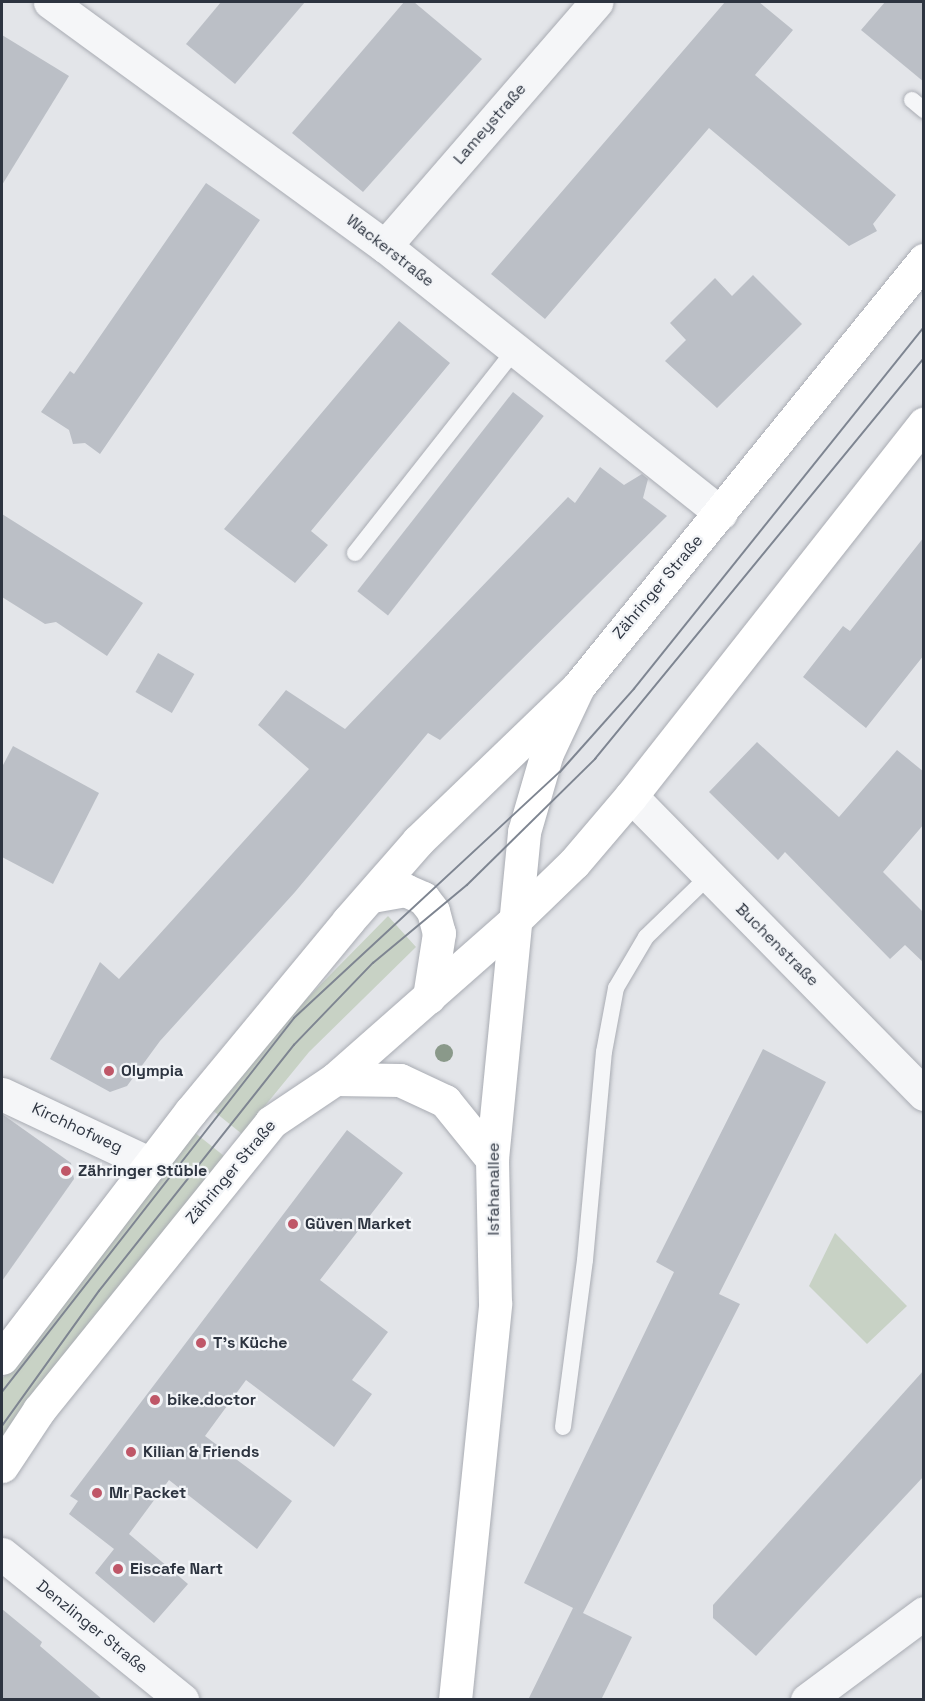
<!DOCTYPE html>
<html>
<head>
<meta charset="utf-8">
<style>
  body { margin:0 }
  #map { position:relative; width:925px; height:1701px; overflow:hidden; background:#e3e5e9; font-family:"Space Grotesk",sans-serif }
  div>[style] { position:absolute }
  .green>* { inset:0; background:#c8d2c5 }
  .building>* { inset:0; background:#bbbfc6; transform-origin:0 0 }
  .roads { filter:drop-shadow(0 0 2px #a9acb3) drop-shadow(0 0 2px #a9acb3) }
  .lane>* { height:16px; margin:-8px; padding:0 8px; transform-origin:8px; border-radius:8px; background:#f5f6f8 }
  .street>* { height:33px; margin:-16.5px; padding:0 16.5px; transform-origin:16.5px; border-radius:16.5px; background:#f5f6f8 }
  .secondary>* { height:33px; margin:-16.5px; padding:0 16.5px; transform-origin:16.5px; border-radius:16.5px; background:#fff }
  .primary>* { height:33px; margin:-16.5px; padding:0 16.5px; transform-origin:16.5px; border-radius:16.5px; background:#fff }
  .highway>* { height:33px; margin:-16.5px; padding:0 16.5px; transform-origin:16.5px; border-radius:16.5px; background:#fff }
  .tram>* { height:1.5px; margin:-0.75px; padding:0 0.75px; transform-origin:0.75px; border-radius:0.75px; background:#7e8591 }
  .trees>* { width:18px; height:18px; margin:-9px; border-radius:50%; background:#8a998a }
  .dots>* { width:16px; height:16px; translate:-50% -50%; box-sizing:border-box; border:3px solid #f2f4f7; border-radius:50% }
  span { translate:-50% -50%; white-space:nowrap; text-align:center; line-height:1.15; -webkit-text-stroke:4.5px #f2f4f7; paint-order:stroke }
  .street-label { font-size:16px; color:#2d3440 }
  .poi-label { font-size:16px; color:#2d3440; font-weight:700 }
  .left { translate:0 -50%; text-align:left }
  .frame { position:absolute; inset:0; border:3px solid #2d3440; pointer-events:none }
</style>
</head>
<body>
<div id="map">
  <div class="green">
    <i style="clip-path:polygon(388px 916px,416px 947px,309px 1052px,242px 1134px,211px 1109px,279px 1027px)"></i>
    <i style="clip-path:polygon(194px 1132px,224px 1156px,2px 1441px,2px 1379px)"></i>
    <i style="clip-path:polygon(835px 1233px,907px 1306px,867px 1344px,809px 1286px)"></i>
  </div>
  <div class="building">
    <i style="clip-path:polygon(221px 2px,305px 2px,235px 84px,186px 44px)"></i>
    <i style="clip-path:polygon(404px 2px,414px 2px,482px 59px,363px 192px,292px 133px)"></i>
    <i style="clip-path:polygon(725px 2px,759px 2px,793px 30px,755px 75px,896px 195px,873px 224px,877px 231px,849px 246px,709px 128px,545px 319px,491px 274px)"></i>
    <i style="clip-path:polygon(885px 2px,924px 2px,924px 82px,861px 30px)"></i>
    <i style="clip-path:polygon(2px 35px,69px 76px,2px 185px)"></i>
    <i style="clip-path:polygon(206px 183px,260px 220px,100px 454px,85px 443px,73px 444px,69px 430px,41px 412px,70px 371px,74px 374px)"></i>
    <i style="clip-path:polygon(753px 275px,802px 324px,717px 408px,665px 361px,686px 340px,670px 323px,715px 278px,732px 296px)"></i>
    <i style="clip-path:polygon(399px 321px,450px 363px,311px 531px,328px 545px,295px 583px,224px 529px)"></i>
    <i style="left:513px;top:392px;width:39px;height:253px;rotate:38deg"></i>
    <i style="clip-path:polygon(600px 467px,624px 485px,642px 474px,648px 479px,643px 498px,667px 516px,440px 740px,428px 733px,295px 892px,160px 1041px,127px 1086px,110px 1092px,50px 1059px,100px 962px,119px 979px,309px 769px,258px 725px,286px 690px,345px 729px,568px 497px,575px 503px)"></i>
    <i style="clip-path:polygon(2px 514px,143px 603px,107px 656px,56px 622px,45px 624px,2px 597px)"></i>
    <i style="clip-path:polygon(924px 537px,924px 655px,866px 728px,803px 677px,843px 626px,850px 631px)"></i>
    <i style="left:158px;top:653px;width:42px;height:45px;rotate:30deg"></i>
    <i style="clip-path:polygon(757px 742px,839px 817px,897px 750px,924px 772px,924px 824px,883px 872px,924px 913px,924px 963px,905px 945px,890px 959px,785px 852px,778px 860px,709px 792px)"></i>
    <i style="clip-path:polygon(13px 746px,99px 793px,53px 884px,2px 857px,2px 767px)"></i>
    <i style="clip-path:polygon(763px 1049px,826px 1082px,719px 1294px,740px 1304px,583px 1613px,632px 1637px,601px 1700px,528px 1700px,573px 1608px,579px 1611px,524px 1583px,674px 1272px,656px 1262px)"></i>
    <i style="clip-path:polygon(2px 1114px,71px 1163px,74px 1179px,2px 1281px)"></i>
    <i style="clip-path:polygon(347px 1130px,403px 1173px,320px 1280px,388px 1332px,352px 1380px,372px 1394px,334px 1447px,246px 1380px,205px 1436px,292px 1501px,257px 1549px,169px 1480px,129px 1534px,188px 1584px,154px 1623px,95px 1573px,114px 1549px,69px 1514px,78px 1501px,70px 1496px)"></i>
    <i style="clip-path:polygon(924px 1370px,924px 1476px,756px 1656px,713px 1618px,713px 1605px)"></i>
    <i style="clip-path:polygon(2px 1609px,42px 1642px,40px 1646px,103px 1700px,2px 1700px)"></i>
  </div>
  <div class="roads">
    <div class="lane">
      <i style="left:912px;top:100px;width:16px;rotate:40deg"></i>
      <i style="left:355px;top:553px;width:258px;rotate:-51.8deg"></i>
      <i style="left:563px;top:1427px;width:168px;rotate:-82.5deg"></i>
      <i style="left:585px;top:1260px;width:209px;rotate:-84.8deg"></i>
      <i style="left:604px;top:1052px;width:65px;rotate:-79.4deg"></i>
      <i style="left:616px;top:988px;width:59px;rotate:-59.5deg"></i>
      <i style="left:646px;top:937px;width:88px;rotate:-44.1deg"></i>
    </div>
    <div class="street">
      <i style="left:50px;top:2px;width:414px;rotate:36.1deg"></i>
      <i style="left:385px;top:246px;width:429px;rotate:38.5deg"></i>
      <i style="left:385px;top:246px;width:323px;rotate:-49.1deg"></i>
      <i style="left:631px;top:796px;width:418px;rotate:45.5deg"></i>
      <i style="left:2px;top:1094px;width:165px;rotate:25.2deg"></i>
      <i style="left:2px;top:1554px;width:232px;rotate:39deg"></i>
      <i style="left:807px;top:1700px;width:146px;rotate:-36.6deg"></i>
    </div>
    <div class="secondary">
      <i style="left:372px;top:896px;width:34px;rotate:-10deg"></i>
      <i style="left:405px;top:890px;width:20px;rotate:24deg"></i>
      <i style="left:423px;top:898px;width:16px;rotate:52deg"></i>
      <i style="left:433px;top:911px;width:23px;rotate:75deg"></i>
      <i style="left:439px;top:933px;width:65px;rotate:98.9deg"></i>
      <i style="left:335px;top:1079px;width:65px;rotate:0.9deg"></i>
      <i style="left:400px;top:1080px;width:50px;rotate:25deg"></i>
      <i style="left:445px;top:1101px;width:75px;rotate:51deg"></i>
      <i style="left:2px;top:1358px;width:311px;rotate:-52.6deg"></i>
      <i style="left:191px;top:1111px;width:246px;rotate:-50.4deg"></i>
      <i style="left:348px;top:921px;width:106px;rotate:-48.8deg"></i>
      <i style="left:418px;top:841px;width:222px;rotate:-43.9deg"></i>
      <i style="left:2px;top:1466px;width:67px;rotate:-56.5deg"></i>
      <i style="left:39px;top:1410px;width:370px;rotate:-51.1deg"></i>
      <i style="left:271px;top:1122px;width:77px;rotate:-33.9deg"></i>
      <i style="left:335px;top:1079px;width:236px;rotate:-41.4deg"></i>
    </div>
    <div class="primary">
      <i style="left:512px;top:923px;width:86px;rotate:-44.1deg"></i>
      <i style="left:574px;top:863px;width:88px;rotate:-49.6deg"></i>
      <i style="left:631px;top:796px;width:474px;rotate:-51.8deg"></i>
      <i style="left:492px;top:1159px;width:329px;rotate:-84.4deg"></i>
      <i style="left:524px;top:832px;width:82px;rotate:-73.8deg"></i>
      <i style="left:547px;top:753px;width:73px;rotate:-64.8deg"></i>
      <i style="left:578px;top:687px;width:550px;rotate:-50.98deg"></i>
    </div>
    <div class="highway">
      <i style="left:455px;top:1700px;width:399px;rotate:-84.2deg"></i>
      <i style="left:495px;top:1303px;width:144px;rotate:-91.2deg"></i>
    </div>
  </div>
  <div class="tram">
    <i style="left:2px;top:1392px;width:474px;rotate:-52deg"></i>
    <i style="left:294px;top:1018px;width:362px;rotate:-42.8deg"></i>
    <i style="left:560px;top:772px;width:111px;rotate:-48.3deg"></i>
    <i style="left:634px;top:689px;width:464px;rotate:-51.3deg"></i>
    <i style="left:2px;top:1426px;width:166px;rotate:-54.3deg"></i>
    <i style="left:99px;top:1291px;width:314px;rotate:-51.6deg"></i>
    <i style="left:294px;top:1045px;width:114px;rotate:-46.1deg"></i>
    <i style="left:373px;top:963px;width:122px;rotate:-39.7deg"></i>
    <i style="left:467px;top:885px;width:180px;rotate:-44.5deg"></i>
    <i style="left:595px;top:759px;width:519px;rotate:-50.63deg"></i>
  </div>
  <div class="trees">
    <i style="left:444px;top:1053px"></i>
  </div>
  <div class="dots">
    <i style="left:109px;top:1071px;background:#bf5768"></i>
    <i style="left:66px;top:1171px;background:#bf5768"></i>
    <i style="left:293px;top:1224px;background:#bf5768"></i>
    <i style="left:201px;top:1343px;background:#bf5768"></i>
    <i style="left:155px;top:1400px;background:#bf5768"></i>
    <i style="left:131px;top:1452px;background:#bf5768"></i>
    <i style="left:97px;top:1493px;background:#bf5768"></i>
    <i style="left:118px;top:1569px;background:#bf5768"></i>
  </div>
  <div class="street-label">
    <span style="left:490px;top:124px;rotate:-49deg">Lameystraße</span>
    <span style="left:390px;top:251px;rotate:38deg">Wackerstraße</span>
    <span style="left:658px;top:587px;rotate:-50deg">Zähringer Straße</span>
    <span style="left:777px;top:945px;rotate:45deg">Buchenstraße</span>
    <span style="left:77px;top:1128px;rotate:25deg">Kirchhofweg</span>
    <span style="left:231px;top:1172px;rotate:-50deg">Zähringer Straße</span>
    <span style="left:494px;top:1189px;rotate:-90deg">Isfahanallee</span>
    <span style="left:92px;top:1627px;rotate:39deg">Denzlinger Straße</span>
  </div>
  <div class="poi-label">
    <span class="left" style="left:121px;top:1071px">Olympia</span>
    <span class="left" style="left:78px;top:1171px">Zähringer Stüble</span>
    <span class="left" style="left:305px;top:1224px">Güven Market</span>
    <span class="left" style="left:213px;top:1343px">T's Küche</span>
    <span class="left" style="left:167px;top:1400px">bike.doctor</span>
    <span class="left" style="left:143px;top:1452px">Kilian &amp; Friends</span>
    <span class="left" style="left:109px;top:1493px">Mr Packet</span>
    <span class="left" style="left:130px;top:1569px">Eiscafe Nart</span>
  </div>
  <div class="frame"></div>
</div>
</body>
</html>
